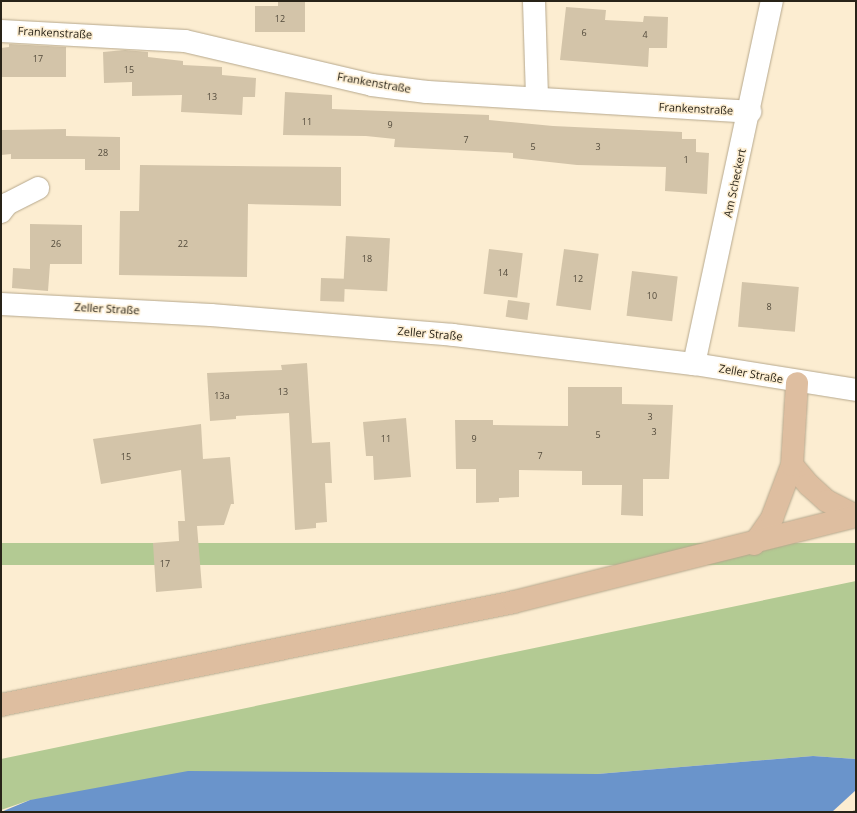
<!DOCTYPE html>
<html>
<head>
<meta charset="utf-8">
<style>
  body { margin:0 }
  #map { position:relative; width:857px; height:813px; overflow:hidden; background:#fcedd1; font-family:"Open Sans",sans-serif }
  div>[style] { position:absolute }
  .green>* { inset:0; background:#b3ca93; transform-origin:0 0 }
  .water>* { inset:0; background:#6a94cb }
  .pier>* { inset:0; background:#fcedd1 }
  .building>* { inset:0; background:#d3c4a9; transform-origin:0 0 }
  .roads { filter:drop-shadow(0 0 1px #b6a88d) drop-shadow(0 0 1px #b6a88d) }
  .minor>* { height:22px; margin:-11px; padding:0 11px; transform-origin:11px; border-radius:11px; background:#fff }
  .major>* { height:22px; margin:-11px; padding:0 11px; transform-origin:11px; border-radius:11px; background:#debea0 }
  .rail>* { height:4.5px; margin-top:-2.25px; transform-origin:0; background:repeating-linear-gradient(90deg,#fcedd1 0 9px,#8a816e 0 18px); box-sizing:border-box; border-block:1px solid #8a816e }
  span { translate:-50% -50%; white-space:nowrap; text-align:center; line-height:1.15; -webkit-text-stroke:3px #fcedd1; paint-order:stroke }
  .number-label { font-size:9px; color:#534b3c }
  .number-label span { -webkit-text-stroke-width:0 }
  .street-label { font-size:11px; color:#282318 }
  .frame { position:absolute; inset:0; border:2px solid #282318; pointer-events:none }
</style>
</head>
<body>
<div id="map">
  <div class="green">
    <i style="left:856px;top:543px;width:22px;height:873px;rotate:90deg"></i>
    <i style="clip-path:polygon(856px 581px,856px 759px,813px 756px,597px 774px,30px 800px,1px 810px,1px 759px)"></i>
  </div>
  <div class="water">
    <i style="clip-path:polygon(813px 756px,856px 759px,856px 812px,1px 812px,30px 800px,188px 771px,597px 774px)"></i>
  </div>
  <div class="pier">
    <i style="clip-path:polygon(856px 790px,856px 812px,832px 812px)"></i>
  </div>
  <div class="building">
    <i style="clip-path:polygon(278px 1px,305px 1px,305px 32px,255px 32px,255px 6px,278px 6px)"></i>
    <i style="clip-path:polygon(566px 7px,606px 10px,605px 20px,643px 22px,644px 16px,668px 17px,667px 48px,649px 48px,648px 67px,560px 60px)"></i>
    <i style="clip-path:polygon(9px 44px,66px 47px,66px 77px,1px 77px,1px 48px,9px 47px)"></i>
    <i style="clip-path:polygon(125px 50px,148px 52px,148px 57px,183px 61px,183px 65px,222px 67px,222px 75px,256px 78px,255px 97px,243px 97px,242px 115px,181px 112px,182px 95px,132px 96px,132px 82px,104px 83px,103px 52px)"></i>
    <i style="clip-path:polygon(285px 92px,332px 95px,332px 109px,489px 115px,489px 120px,553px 126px,682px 132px,682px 139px,696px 139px,696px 152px,709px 153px,707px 194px,665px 191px,666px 167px,577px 165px,513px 158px,513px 153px,394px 147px,395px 139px,366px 136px,283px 135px)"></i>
    <i style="clip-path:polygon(66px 129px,66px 136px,120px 137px,120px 170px,85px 170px,85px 159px,11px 159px,11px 154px,1px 155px,1px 130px)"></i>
    <i style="clip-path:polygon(140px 165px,341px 167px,341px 206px,248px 204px,247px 277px,119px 275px,120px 211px,139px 211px)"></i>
    <i style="clip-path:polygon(30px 224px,82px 225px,82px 264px,50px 264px,48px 291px,12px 288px,13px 268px,30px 269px)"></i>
    <i style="left:346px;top:236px;width:44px;height:53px;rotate:3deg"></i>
    <i style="left:489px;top:249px;width:34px;height:45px;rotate:7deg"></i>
    <i style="left:564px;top:249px;width:35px;height:57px;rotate:8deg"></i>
    <i style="left:632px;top:271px;width:46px;height:45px;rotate:7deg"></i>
    <i style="left:321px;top:278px;width:24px;height:23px;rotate:2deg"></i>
    <i style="left:742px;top:282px;width:57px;height:45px;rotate:5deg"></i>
    <i style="left:508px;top:300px;width:22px;height:17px;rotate:8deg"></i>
    <i style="clip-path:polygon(307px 363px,312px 443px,330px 442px,332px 483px,325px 483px,327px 522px,316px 523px,316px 528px,295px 530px,289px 413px,236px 416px,236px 419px,210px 421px,207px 373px,282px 370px,281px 365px)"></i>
    <i style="clip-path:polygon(568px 387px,622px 387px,622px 404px,673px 405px,669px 479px,643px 479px,643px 516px,621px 515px,622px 485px,582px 485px,582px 471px,519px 470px,519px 497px,499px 498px,499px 502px,476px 503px,476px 469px,456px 469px,455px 420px,493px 420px,493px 425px,568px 426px)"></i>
    <i style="clip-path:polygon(406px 418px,411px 477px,374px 480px,373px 456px,366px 456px,363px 422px)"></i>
    <i style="clip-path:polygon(201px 424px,203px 459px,230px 457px,234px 504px,231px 504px,224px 525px,197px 526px,202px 588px,156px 592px,153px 543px,179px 541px,178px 521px,185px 521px,181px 470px,101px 484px,93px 439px)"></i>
  </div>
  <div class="roads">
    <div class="minor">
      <i style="left:534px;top:1px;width:97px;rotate:88.2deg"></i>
      <i style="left:1px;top:31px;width:184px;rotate:3.1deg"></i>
      <i style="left:185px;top:41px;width:192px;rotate:13.2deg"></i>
      <i style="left:372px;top:85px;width:55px;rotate:7.3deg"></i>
      <i style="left:427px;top:92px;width:324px;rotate:3.5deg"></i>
      <i style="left:1px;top:212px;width:10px;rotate:-53deg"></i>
      <i style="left:7px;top:204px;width:35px;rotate:-27deg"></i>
      <i style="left:1px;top:304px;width:210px;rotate:3deg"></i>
      <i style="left:211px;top:315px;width:243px;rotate:4.7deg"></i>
      <i style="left:453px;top:335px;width:243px;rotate:6.9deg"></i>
      <i style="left:694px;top:364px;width:164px;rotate:9.1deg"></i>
      <i style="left:694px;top:364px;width:371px;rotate:-77.9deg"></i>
    </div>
    <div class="major">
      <i style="left:792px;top:465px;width:26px;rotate:50deg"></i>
      <i style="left:809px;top:485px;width:24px;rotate:42deg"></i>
      <i style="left:827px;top:501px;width:33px;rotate:27deg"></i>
      <i style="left:754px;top:544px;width:32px;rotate:-55deg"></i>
      <i style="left:772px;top:518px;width:57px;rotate:-69.3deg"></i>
      <i style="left:792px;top:465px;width:82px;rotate:-86.5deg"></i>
      <i style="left:1px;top:705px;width:523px;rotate:-11.35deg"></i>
      <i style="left:514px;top:602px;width:353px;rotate:-14.1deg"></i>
    </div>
  </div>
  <div class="rail">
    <i style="left:855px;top:812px;width:1px;rotate:-45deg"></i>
  </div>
  <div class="number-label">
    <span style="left:280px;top:19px">12</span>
    <span style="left:584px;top:33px">6</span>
    <span style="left:645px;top:35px">4</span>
    <span style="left:38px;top:59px">17</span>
    <span style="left:129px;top:70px">15</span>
    <span style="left:212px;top:97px">13</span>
    <span style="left:307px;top:122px">11</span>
    <span style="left:390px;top:125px">9</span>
    <span style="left:466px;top:140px">7</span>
    <span style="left:533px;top:147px">5</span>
    <span style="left:598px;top:147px">3</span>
    <span style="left:103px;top:153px">28</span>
    <span style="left:686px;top:160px">1</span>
    <span style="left:56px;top:244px">26</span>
    <span style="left:183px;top:244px">22</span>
    <span style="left:367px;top:259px">18</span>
    <span style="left:503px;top:273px">14</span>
    <span style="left:578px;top:279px">12</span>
    <span style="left:652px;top:296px">10</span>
    <span style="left:769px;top:307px">8</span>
    <span style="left:283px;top:392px">13</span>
    <span style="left:222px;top:396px">13a</span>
    <span style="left:650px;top:417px">3</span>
    <span style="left:654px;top:432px">3</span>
    <span style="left:598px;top:435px">5</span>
    <span style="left:386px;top:439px">11</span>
    <span style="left:474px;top:439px">9</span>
    <span style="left:540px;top:456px">7</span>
    <span style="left:126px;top:457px">15</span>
    <span style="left:165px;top:564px">17</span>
  </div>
  <div class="street-label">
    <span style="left:55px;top:33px;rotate:3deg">Frankenstraße</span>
    <span style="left:374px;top:83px;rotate:10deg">Frankenstraße</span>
    <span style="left:696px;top:109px;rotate:3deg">Frankenstraße</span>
    <span style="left:735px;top:183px;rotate:-78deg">Am Scheckert</span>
    <span style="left:107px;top:309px;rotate:3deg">Zeller Straße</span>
    <span style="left:430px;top:334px;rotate:5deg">Zeller Straße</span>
    <span style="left:751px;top:374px;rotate:10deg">Zeller Straße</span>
  </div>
  <div class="frame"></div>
</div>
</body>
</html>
